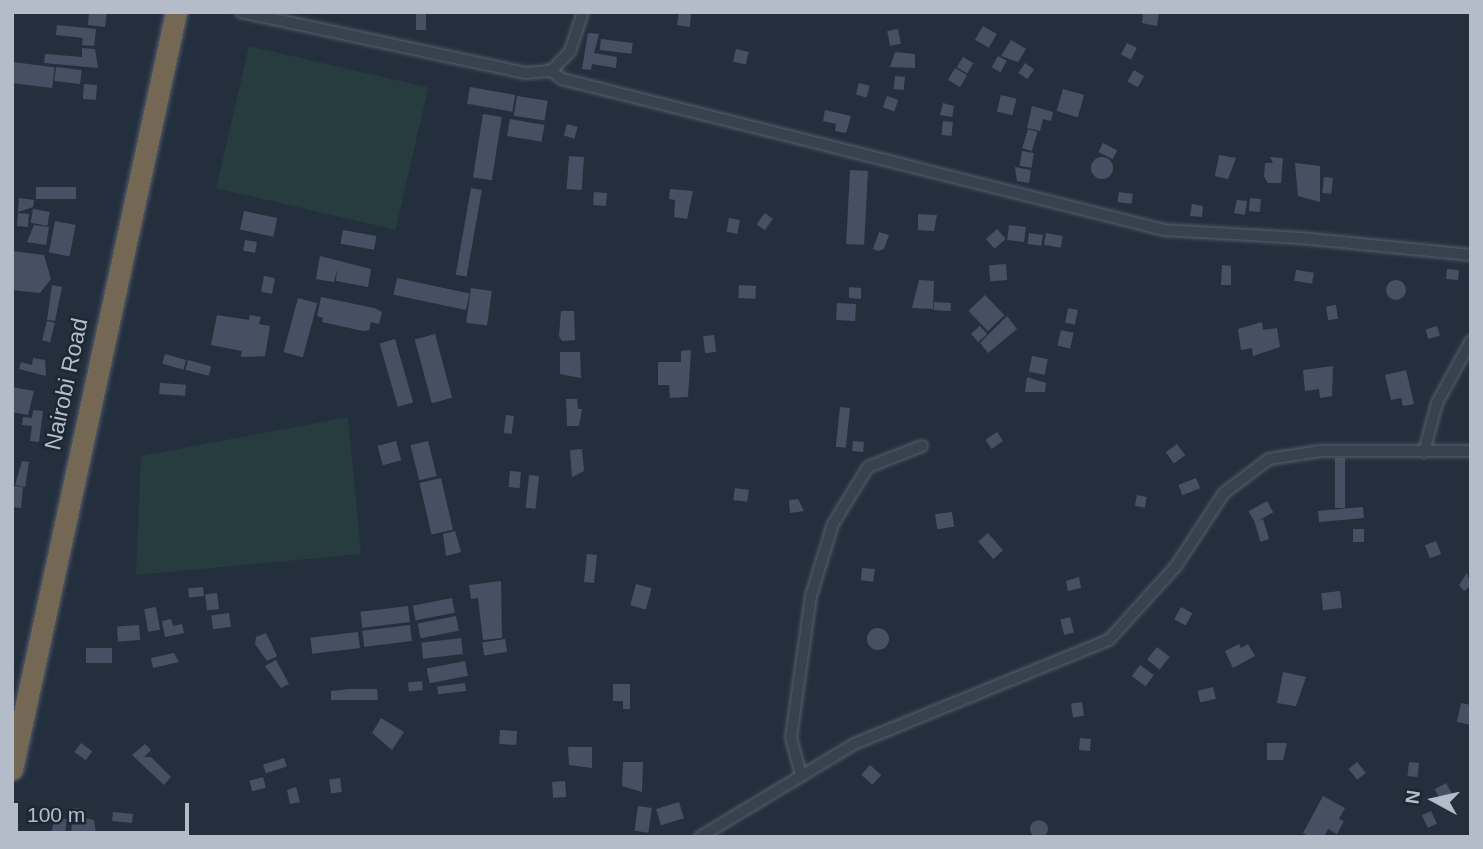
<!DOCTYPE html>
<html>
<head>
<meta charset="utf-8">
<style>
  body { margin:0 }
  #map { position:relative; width:1483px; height:849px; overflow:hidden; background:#242f3e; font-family:Helvetica,sans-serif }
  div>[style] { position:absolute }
  .green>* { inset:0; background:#263c3f; transform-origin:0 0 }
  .building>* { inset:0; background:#455162; transform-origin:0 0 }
  .round { border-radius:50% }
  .roads { filter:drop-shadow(0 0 2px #565f6c) drop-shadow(0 0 2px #565f6c) }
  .street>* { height:10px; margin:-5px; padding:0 5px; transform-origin:5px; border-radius:5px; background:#38414e }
  .highway>* { height:21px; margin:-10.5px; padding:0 10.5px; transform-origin:10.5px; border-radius:10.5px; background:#746855 }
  span { translate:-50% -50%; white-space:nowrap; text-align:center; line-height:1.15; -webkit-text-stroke:5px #1d2633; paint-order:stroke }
  .street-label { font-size:23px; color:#b4bcc9 }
  .frame { position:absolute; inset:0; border:14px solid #b4bcc9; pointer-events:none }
  .north { position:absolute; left:1399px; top:765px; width:70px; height:70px; -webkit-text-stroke:5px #1d2633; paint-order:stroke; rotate:278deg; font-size:19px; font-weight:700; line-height:28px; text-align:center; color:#b4bcc9 }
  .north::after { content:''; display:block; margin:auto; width:24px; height:32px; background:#b4bcc9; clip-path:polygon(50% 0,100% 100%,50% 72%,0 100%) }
  .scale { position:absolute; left:14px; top:803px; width:175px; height:32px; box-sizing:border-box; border:4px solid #b4bcc9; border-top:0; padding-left:9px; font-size:21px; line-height:24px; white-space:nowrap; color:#b4bcc9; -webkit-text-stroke:5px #1d2633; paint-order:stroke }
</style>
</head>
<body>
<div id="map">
  <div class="green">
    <i style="left:249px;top:46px;width:184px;height:146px;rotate:13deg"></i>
    <i style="clip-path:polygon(348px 417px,361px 554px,136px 575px,141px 456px)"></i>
  </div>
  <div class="building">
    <i style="clip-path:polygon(89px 12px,107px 12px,105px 27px,88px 25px)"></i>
    <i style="left:416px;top:12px;width:10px;height:18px"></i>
    <i style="clip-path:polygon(679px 12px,691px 12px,690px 27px,677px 25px)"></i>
    <i style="clip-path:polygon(1143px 12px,1159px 13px,1157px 26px,1142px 23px)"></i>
    <i style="clip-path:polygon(57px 25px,96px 29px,94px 46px,82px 45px,83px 38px,56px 35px)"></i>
    <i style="left:983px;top:26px;width:16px;height:16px;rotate:30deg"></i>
    <i style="left:898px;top:29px;width:15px;height:11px;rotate:79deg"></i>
    <i style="clip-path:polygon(588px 33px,599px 34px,594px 53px,617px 57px,616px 68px,592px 64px,591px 70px,582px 69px)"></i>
    <i style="left:601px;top:39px;width:32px;height:11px;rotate:7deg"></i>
    <i style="clip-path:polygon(1011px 40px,1026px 49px,1018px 62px,1001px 56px)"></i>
    <i style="left:1127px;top:43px;width:11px;height:13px;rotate:27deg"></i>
    <i style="clip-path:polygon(82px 48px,95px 49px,98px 68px,44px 63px,45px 54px,82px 57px)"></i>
    <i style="left:736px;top:49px;width:13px;height:13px;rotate:13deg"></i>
    <i style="clip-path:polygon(895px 52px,915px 54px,915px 68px,890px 67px)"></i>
    <i style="left:998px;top:56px;width:10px;height:13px;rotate:29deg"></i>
    <i style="left:963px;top:57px;width:12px;height:12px;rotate:31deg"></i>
    <i style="left:12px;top:62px;width:43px;height:21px;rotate:7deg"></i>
    <i style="left:1025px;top:63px;width:11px;height:12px;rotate:34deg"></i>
    <i style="left:56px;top:67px;width:26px;height:14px;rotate:7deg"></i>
    <i style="left:955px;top:68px;width:14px;height:14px;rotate:30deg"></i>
    <i style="left:1134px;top:70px;width:12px;height:13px;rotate:31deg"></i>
    <i style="left:895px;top:76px;width:10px;height:13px;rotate:6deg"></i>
    <i style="left:859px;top:83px;width:11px;height:12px;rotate:15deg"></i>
    <i style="left:84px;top:84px;width:13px;height:15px;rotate:4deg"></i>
    <i style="left:470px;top:87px;width:46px;height:17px;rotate:10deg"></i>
    <i style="left:1063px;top:89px;width:22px;height:23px;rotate:16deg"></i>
    <i style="left:1001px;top:95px;width:16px;height:17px;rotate:14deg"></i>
    <i style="left:517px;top:96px;width:31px;height:20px;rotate:9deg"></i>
    <i style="left:887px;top:96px;width:12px;height:12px;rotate:20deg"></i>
    <i style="clip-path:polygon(943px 103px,954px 106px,952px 117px,940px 115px)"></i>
    <i style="clip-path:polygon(1032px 106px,1053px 112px,1051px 121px,1043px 119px,1040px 131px,1027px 128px)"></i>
    <i style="clip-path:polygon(825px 110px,851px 116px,846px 133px,835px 131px,836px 124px,823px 121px)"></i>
    <i style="left:483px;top:114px;width:19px;height:64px;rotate:9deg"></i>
    <i style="left:510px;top:119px;width:35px;height:17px;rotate:10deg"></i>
    <i style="left:943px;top:121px;width:10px;height:14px;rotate:6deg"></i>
    <i style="left:567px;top:124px;width:11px;height:12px;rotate:15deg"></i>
    <i style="left:1028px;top:129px;width:10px;height:20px;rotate:17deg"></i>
    <i style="left:1103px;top:143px;width:16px;height:10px;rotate:27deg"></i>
    <i style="left:1022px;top:151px;width:12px;height:15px;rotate:9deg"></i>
    <i style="clip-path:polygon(1219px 155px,1236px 158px,1228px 179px,1215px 176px)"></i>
    <i style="left:569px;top:156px;width:15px;height:33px;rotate:4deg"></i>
    <i class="round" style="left:1091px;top:157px;width:22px;height:22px"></i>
    <i style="clip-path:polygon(1270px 157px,1283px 158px,1281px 183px,1268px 183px,1264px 177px,1265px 163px,1273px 163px)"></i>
    <i style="clip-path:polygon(1295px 163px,1320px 166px,1320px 202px,1298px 196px)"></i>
    <i style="clip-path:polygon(1015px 167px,1031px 170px,1029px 183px,1017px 181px)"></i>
    <i style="left:850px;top:170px;width:18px;height:74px;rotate:3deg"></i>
    <i style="left:1324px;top:177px;width:9px;height:16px;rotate:6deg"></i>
    <i style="left:36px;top:187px;width:40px;height:12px"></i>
    <i style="left:471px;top:188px;width:11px;height:88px;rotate:10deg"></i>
    <i style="clip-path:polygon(670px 189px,693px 191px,687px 219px,674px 217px,675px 200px,669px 199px)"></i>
    <i style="left:594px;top:192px;width:13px;height:13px;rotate:4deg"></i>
    <i style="left:1119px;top:192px;width:14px;height:10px;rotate:8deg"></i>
    <i style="clip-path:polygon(19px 198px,34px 200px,33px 207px,18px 212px)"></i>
    <i style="left:1250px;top:198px;width:11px;height:13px;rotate:5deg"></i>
    <i style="clip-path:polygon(1237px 200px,1247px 201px,1245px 215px,1234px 213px)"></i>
    <i style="clip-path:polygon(1192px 204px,1203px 206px,1202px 217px,1190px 216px)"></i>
    <i style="left:33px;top:209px;width:17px;height:14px;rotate:10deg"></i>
    <i style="left:244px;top:211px;width:34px;height:19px;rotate:12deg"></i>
    <i style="left:18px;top:213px;width:11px;height:13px;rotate:5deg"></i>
    <i style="left:765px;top:213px;width:10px;height:14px;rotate:37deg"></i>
    <i style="clip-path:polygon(918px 214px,937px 215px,934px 231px,918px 230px)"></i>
    <i style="left:729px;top:218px;width:11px;height:14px;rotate:10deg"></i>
    <i style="left:55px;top:221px;width:21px;height:32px;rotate:11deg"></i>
    <i style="clip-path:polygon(34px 225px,49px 227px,46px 245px,27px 242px)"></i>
    <i style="left:1009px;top:225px;width:17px;height:15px;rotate:7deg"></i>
    <i style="left:997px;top:229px;width:13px;height:15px;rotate:48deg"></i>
    <i style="left:343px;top:230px;width:34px;height:14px;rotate:10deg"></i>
    <i style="clip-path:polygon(879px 232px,889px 235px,884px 249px,878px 251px,873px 249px)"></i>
    <i style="left:1029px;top:233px;width:14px;height:11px;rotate:8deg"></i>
    <i style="left:1046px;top:233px;width:17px;height:12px;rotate:10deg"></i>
    <i style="left:245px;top:240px;width:12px;height:11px;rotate:9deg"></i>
    <i style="clip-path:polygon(12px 251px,44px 255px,51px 279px,40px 293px,12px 290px)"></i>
    <i style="clip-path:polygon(320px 256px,371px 269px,368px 287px,336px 281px,337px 269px,334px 282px,316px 279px)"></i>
    <i style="left:1006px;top:264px;width:16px;height:17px;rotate:86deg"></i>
    <i style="clip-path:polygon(1222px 265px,1231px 266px,1231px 285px,1221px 285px)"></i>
    <i style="left:1447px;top:269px;width:12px;height:10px;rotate:5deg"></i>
    <i style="left:1296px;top:270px;width:18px;height:11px;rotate:9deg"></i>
    <i style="left:264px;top:276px;width:11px;height:16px;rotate:10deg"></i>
    <i style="left:397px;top:278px;width:74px;height:17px;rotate:12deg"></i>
    <i class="round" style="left:1386px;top:280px;width:20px;height:20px"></i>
    <i style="clip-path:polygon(919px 280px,934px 281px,933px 309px,912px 308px)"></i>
    <i style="clip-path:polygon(52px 285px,62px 287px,55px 321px,47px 320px)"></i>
    <i style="left:739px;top:285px;width:17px;height:13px;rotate:3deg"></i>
    <i style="clip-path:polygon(849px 287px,861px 288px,861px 299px,849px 298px)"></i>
    <i style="left:471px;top:288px;width:21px;height:35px;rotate:8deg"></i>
    <i style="left:985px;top:295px;width:28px;height:23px;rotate:46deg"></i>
    <i style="clip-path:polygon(321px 297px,374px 308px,382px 312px,379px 324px,371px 322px,369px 330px,363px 331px,322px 322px,323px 318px,317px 316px)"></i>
    <i style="left:298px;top:298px;width:20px;height:56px;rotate:15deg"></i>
    <i style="left:934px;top:302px;width:17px;height:8px;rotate:3deg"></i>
    <i style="left:837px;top:303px;width:19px;height:17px;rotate:3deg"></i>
    <i style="left:1336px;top:305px;width:14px;height:10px;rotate:82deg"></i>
    <i style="left:1068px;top:308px;width:10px;height:15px;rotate:11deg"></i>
    <i style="clip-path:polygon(561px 311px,574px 311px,575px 340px,562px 341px,559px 336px)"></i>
    <i style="clip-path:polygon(217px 315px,249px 320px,250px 315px,261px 317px,259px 324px,270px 326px,265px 356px,241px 357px,242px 351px,211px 345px)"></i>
    <i style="clip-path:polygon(1007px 316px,1017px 329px,988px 353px,980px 343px)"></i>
    <i style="left:47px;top:321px;width:8px;height:20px;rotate:14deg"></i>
    <i style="clip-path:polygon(1262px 322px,1263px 330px,1277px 328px,1280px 347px,1253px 356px,1252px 348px,1241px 350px,1238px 329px)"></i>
    <i style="left:980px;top:326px;width:11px;height:12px;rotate:49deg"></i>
    <i style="left:1437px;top:326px;width:10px;height:12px;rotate:73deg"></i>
    <i style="left:1061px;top:330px;width:13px;height:16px;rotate:13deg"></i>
    <i style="left:435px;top:334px;width:66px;height:21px;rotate:75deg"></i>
    <i style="left:714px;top:335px;width:17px;height:11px;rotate:83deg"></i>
    <i style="left:395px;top:339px;width:66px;height:16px;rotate:74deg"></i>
    <i style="clip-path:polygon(691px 350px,688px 397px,670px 398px,669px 385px,658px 385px,658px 362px,681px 362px,681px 351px)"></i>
    <i style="clip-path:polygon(560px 352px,580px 352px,581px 378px,560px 374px)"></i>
    <i style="left:165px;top:354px;width:22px;height:10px;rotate:16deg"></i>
    <i style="left:1032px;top:356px;width:16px;height:16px;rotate:11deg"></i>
    <i style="clip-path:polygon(33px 358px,45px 360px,46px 376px,19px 369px,21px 362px,32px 365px)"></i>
    <i style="left:188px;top:360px;width:24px;height:10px;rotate:15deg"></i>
    <i style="clip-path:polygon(1333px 366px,1332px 396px,1320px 398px,1319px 389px,1305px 391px,1303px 370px)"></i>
    <i style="clip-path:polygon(1406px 370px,1414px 404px,1403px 406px,1401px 398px,1391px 400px,1385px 375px)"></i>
    <i style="clip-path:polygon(1027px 377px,1046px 383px,1045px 392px,1025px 392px)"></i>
    <i style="left:160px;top:383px;width:26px;height:11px;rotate:4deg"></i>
    <i style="clip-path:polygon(12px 387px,34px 391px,28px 415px,12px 412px)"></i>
    <i style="clip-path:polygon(566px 399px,577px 399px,578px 409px,582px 409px,579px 426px,567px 426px)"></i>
    <i style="left:840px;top:407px;width:10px;height:40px;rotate:6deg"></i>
    <i style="clip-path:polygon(33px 410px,43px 411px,39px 442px,30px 441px,32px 426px,22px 425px,23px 417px,32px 418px)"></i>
    <i style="left:506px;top:415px;width:8px;height:18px;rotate:7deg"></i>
    <i style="left:997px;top:432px;width:11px;height:14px;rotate:56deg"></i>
    <i style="left:396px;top:441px;width:20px;height:19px;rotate:75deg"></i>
    <i style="left:428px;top:441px;width:36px;height:18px;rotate:76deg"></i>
    <i style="left:853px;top:441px;width:11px;height:10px;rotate:5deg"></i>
    <i style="left:1177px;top:444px;width:14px;height:14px;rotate:54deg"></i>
    <i style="clip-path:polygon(582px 449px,584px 471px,572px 477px,570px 450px)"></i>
    <i style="left:1335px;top:458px;width:10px;height:50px"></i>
    <i style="clip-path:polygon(22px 461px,29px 462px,25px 487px,15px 485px)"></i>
    <i style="left:510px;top:471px;width:11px;height:16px;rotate:5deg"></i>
    <i style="left:529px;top:475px;width:10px;height:33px;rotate:6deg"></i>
    <i style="left:441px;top:478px;width:53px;height:22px;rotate:77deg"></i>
    <i style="left:1196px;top:478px;width:11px;height:19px;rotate:68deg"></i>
    <i style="clip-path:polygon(12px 486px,23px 487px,21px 508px,12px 507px)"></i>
    <i style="left:735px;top:488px;width:14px;height:12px;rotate:8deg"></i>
    <i style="left:1137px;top:495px;width:10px;height:11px;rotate:11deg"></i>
    <i style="clip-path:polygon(798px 499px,804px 511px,790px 513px,789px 500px)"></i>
    <i style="left:1267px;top:501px;width:13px;height:21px;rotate:61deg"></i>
    <i style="left:1363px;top:507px;width:11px;height:45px;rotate:85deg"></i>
    <i style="left:952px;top:512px;width:15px;height:17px;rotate:82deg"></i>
    <i style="left:1263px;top:519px;width:21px;height:9px;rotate:73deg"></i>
    <i style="left:1353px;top:529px;width:11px;height:13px"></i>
    <i style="clip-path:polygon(455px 531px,461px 552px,446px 556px,443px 534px)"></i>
    <i style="left:988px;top:533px;width:23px;height:13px;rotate:49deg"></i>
    <i style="left:1436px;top:541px;width:14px;height:12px;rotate:69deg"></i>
    <i style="left:587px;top:554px;width:10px;height:28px;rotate:6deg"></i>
    <i style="clip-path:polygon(862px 568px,875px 569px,873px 582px,861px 580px)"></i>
    <i style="clip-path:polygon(1467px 573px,1471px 586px,1464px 591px,1459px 585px)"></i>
    <i style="clip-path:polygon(1079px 577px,1081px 588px,1068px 591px,1066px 581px)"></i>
    <i style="clip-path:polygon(501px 581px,502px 638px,483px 640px,478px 598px,471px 599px,469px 585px)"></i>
    <i style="left:636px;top:584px;width:16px;height:22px;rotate:15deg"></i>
    <i style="left:203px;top:587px;width:9px;height:15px;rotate:84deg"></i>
    <i style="left:1340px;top:591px;width:17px;height:19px;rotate:83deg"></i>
    <i style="left:217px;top:593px;width:16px;height:12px;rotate:83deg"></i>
    <i style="left:452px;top:598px;width:15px;height:40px;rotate:79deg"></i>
    <i style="left:408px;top:606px;width:16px;height:48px;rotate:83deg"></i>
    <i style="left:156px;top:607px;width:23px;height:12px;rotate:80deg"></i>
    <i style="left:1181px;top:607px;width:13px;height:14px;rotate:29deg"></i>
    <i style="left:229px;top:613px;width:14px;height:18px;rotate:82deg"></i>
    <i style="left:456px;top:616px;width:15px;height:39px;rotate:79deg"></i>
    <i style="left:1070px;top:617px;width:16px;height:10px;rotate:76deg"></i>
    <i style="clip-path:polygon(171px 619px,173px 626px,182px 624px,184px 633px,165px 637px,162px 621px)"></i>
    <i style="left:139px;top:625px;width:15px;height:22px;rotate:86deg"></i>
    <i style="left:410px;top:625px;width:16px;height:48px;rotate:83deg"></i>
    <i class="round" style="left:867px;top:628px;width:22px;height:22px"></i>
    <i style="left:358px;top:632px;width:16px;height:48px;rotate:83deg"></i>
    <i style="clip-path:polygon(266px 633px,277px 656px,267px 661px,255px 644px,256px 637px)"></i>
    <i style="left:461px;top:638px;width:16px;height:40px;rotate:83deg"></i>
    <i style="left:505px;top:639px;width:13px;height:23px;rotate:81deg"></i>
    <i style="clip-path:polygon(1239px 644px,1241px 648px,1248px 644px,1255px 656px,1233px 668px,1225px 651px)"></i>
    <i style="left:1157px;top:647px;width:16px;height:16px;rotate:38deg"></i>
    <i style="left:86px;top:648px;width:26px;height:15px"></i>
    <i style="clip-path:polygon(174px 653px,179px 662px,153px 668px,151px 658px)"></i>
    <i style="clip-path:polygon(276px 660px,289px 684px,281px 688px,265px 666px)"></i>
    <i style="left:465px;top:661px;width:15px;height:39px;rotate:79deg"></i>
    <i style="left:1140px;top:665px;width:17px;height:14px;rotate:36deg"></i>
    <i style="clip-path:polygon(1283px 672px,1306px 677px,1296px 706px,1277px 703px)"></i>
    <i style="left:422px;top:681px;width:9px;height:14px;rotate:84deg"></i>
    <i style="left:465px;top:683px;width:8px;height:28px;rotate:83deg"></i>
    <i style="clip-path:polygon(613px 684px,630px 684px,630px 709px,623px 709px,623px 701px,613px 701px)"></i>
    <i style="left:1213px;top:687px;width:12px;height:16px;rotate:76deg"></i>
    <i style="clip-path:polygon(350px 689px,377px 689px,378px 700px,331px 700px,331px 691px)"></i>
    <i style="left:1082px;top:702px;width:14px;height:11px;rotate:82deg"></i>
    <i style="clip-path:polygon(1461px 703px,1471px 705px,1471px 725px,1457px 722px)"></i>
    <i style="clip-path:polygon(381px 718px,404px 732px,392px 750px,372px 733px)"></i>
    <i style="left:500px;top:730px;width:17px;height:14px;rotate:3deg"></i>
    <i style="left:1080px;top:738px;width:11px;height:12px;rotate:5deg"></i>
    <i style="left:81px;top:743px;width:14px;height:11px;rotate:36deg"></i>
    <i style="clip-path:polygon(1267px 743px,1287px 743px,1283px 760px,1267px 760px)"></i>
    <i style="clip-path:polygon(145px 744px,151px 750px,144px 757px,151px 757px,171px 777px,164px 785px,132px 755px)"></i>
    <i style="clip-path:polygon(568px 747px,592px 747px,592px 768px,569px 765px)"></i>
    <i style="left:284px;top:758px;width:9px;height:22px;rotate:72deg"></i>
    <i style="clip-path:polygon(623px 762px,643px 762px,642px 792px,622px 786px)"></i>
    <i style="left:1357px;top:762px;width:14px;height:11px;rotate:51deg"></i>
    <i style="left:1409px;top:762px;width:10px;height:14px;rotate:6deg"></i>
    <i style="left:870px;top:765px;width:15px;height:13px;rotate:42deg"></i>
    <i style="left:263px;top:777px;width:11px;height:14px;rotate:75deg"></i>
    <i style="left:340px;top:778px;width:14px;height:11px;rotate:82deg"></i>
    <i style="left:565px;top:781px;width:16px;height:13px;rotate:86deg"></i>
    <i style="left:1446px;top:783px;width:13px;height:13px;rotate:61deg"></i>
    <i style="clip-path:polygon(296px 787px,300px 802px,290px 804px,287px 790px)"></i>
    <i style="clip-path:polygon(1323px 796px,1345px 808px,1339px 819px,1344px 821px,1337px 834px,1328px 829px,1324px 837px,1310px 837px,1303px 833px)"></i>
    <i style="left:679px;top:802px;width:17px;height:24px;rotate:73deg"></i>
    <i style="left:638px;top:806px;width:14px;height:25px;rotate:8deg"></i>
    <i style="clip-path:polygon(73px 808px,84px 809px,83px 818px,94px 820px,96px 834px,62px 837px,71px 835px)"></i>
    <i style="left:1431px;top:811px;width:14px;height:10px;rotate:65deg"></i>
    <i style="left:113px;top:812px;width:20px;height:9px;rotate:6deg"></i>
    <i style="clip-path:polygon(55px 818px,67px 819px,65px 833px,50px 837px)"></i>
    <i class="round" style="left:1030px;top:820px;width:18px;height:18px"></i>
  </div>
  <div class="roads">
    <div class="street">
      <i style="left:241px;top:12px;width:291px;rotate:12.1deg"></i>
      <i style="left:526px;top:73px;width:25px;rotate:-5deg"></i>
      <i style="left:551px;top:71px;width:28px;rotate:-46deg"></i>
      <i style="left:570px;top:51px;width:41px;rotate:-71.6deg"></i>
      <i style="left:551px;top:71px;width:14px;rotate:36deg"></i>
      <i style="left:562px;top:79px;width:621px;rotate:14.08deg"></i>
      <i style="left:1164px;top:230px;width:137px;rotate:3.3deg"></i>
      <i style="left:1301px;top:238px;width:171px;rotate:5.7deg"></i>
      <i style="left:1424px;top:452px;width:51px;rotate:-75.1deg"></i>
      <i style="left:1437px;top:403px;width:71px;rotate:-61.3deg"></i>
      <i style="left:801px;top:775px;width:38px;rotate:-105deg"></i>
      <i style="left:791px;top:738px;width:143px;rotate:-82deg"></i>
      <i style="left:811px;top:596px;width:75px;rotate:-73deg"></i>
      <i style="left:833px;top:524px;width:67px;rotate:-58.4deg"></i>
      <i style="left:868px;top:467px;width:58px;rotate:-21.3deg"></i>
      <i style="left:700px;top:837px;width:180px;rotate:-31.1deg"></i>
      <i style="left:854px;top:744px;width:275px;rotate:-22.2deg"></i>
      <i style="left:1109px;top:640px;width:100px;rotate:-47.8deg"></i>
      <i style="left:1176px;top:566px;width:87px;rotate:-56.7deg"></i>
      <i style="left:1224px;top:493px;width:56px;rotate:-37.1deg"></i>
      <i style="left:1269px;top:459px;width:52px;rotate:-8.9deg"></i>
      <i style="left:1320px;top:451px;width:151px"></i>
    </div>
    <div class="highway">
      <i style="left:12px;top:769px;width:775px;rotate:-77.78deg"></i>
    </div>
  </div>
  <div class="street-label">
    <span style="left:66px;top:384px;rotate:-78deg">Nairobi Road</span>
  </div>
  <div class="frame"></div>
  <div class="north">N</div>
  <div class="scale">100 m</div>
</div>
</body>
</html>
